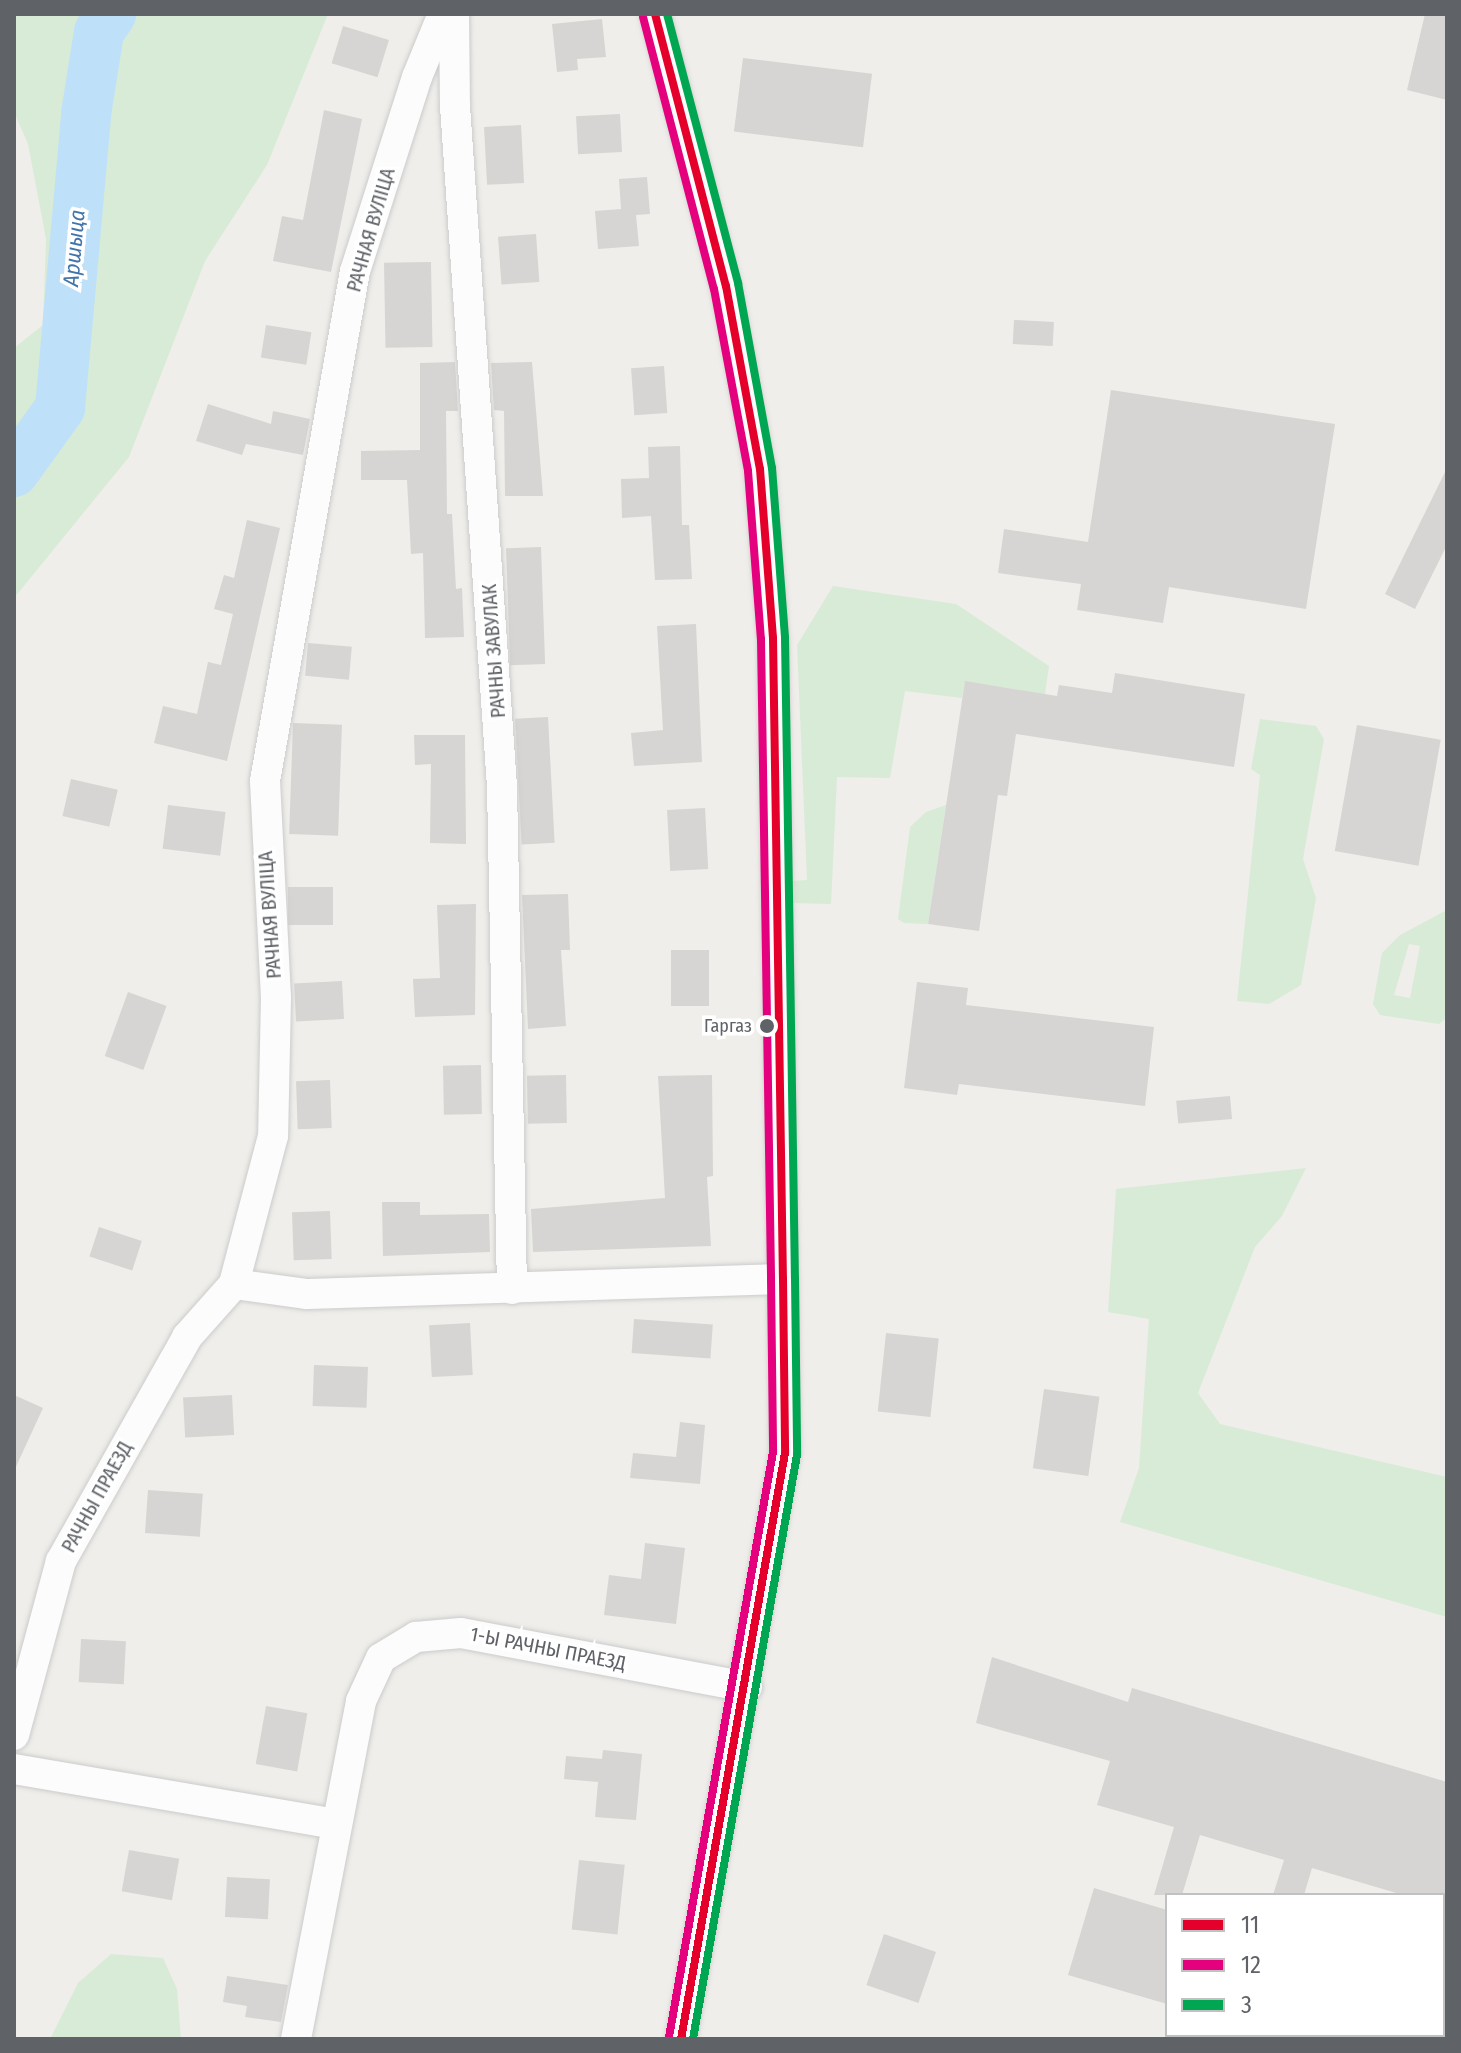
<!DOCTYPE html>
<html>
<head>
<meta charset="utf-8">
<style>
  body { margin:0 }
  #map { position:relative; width:1461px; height:2053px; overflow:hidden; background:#efeeea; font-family:"Fira Sans Condensed",sans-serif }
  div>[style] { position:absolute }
  .green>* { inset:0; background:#d8ebd6 }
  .river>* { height:50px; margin:-25px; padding:0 25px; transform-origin:25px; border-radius:25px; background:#bfe0f9 }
  .building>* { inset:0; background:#d6d5d3; transform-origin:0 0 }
  .roads { filter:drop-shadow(0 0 2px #cbcccc) drop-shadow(0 0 2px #cbcccc) }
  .minor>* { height:30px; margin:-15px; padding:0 15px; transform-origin:15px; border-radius:15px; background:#fdfcfc }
  .bus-1>* { height:8px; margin:-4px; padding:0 4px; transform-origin:4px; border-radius:4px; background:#e4002b }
  .bus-2>* { height:8px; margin:-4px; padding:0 4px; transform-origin:4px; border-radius:4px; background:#e5007d }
  .bus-3>* { height:8px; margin:-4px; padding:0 4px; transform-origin:4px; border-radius:4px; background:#00a651 }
  .dots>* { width:22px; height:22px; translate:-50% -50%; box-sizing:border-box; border:4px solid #fff; border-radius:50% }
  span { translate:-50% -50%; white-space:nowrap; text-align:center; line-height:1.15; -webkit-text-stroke:7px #fff; paint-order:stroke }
  .bus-label { font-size:18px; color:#5f6368 }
  .right { translate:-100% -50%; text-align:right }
  .street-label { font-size:20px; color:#5f6368 }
  .water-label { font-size:22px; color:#4174aa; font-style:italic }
  .frame { position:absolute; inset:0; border:16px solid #5f6368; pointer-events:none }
  .legend { position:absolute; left:1165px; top:1893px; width:280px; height:144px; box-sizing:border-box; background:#fff; border:2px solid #bfc1c3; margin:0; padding:10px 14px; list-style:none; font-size:24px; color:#5f6368 }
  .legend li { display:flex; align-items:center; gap:16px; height:40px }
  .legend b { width:40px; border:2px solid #bfc1c3 }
</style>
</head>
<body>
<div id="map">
  <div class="green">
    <i style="clip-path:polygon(14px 14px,328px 14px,267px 165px,205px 261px,129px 457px,14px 598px,14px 348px,43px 325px,46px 239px,28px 144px,14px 112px)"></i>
    <i style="clip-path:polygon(833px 586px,956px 604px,1049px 666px,1041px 721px,1022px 690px,965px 682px,962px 698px,905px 691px,890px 778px,837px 777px,831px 904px,790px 903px,791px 881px,807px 880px,797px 645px)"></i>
    <i style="clip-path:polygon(1260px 719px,1316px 726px,1324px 739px,1303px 859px,1316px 898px,1301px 985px,1269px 1004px,1237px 1001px,1260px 775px,1251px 769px)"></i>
    <i style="clip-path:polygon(946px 805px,928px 924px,904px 923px,898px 919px,910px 827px,926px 812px)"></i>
    <i style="clip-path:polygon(evenodd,1447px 910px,1447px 1017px,1439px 1024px,1380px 1015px,1373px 1004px,1382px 953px,1400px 935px,1447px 910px,1409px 944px,1420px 946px,1410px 998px,1394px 995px,1409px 944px)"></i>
    <i style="clip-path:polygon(1306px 1168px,1282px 1216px,1255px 1247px,1198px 1393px,1220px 1424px,1447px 1477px,1447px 1617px,1120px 1522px,1139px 1468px,1149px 1319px,1108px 1312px,1116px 1189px)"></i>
    <i style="clip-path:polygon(111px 1954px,163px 1958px,177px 1989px,181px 2039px,50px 2039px,78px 1983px)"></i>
  </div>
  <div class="river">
    <i style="left:14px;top:472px;width:79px;rotate:-54.3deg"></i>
    <i style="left:60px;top:408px;width:295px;rotate:-84.9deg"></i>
    <i style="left:86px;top:114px;width:83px;rotate:-81deg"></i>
    <i style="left:99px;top:32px;width:22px;rotate:-56deg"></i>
  </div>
  <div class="building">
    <i style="clip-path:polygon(1425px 14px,1447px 14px,1447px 100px,1407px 90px)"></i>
    <i style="clip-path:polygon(602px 19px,606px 57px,577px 59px,578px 70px,557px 72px,552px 24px)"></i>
    <i style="left:343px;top:26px;width:48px;height:39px;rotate:17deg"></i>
    <i style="left:743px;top:58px;width:130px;height:74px;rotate:7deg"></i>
    <i style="clip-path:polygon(324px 110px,362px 119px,331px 272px,273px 261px,282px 216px,303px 220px)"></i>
    <i style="left:620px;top:114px;width:38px;height:44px;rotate:87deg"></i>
    <i style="left:521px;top:125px;width:58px;height:37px;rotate:87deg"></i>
    <i style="clip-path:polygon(647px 177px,650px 214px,636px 215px,639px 246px,598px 249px,595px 211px,621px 209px,619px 179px)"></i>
    <i style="left:536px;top:234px;width:48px;height:38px;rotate:86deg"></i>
    <i style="left:431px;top:262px;width:85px;height:47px;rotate:89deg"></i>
    <i style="left:1014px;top:320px;width:40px;height:24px;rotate:3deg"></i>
    <i style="left:266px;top:325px;width:46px;height:33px;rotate:9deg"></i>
    <i style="clip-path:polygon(455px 362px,458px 411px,446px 411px,447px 514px,452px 514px,456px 589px,462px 588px,464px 637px,425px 638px,423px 553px,411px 554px,407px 480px,361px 480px,361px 451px,420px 450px,420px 363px)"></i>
    <i style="clip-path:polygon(532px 362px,543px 496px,505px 496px,504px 411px,494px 410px,491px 363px)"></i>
    <i style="left:664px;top:366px;width:47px;height:33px;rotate:86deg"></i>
    <i style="clip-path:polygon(1111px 390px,1335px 424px,1306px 609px,1169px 587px,1163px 623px,1077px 610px,1081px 584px,998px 573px,1004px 529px,1088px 542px)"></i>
    <i style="clip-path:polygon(208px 404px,271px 424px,273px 411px,310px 419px,303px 455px,246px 444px,242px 455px,196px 441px)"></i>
    <i style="clip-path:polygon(680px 446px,682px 525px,689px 525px,692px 579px,655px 580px,651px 516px,622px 518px,621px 479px,649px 478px,648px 447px)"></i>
    <i style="clip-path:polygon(1447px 468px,1447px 545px,1415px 609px,1385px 594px)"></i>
    <i style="clip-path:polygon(247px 520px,280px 528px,227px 761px,154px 743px,163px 706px,197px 714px,208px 662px,221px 665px,233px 614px,214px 609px,224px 575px,234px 578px)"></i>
    <i style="left:541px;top:547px;width:117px;height:35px;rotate:88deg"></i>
    <i style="clip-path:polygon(696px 624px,702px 762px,634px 766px,631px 733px,663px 730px,657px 626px)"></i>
    <i style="left:308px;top:643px;width:44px;height:33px;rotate:5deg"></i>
    <i style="clip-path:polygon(1115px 673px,1245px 694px,1234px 767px,1016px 734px,1007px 796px,998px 795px,979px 931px,928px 924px,965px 681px,1057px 696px,1059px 685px,1112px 693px)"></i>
    <i style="left:548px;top:717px;width:126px;height:33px;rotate:87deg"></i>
    <i style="left:293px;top:723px;width:49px;height:111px;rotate:2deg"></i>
    <i style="left:1357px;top:725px;width:85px;height:128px;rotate:10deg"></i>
    <i style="clip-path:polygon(414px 735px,465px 735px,466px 844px,430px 843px,431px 764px,415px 765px)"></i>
    <i style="left:71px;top:779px;width:48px;height:38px;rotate:13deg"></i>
    <i style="left:168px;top:805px;width:58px;height:44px;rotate:7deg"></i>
    <i style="left:705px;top:808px;width:61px;height:38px;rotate:87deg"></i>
    <i style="left:288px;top:887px;width:45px;height:38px"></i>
    <i style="clip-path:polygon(568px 894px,570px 950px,561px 950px,566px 1026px,528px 1029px,522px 895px)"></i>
    <i style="clip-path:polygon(476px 904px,475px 1015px,415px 1017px,413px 979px,440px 978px,437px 905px)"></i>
    <i style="left:671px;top:950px;width:38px;height:56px"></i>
    <i style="left:342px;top:981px;width:38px;height:48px;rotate:87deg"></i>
    <i style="clip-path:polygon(917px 982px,968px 988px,966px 1005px,1154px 1027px,1145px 1106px,959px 1084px,957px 1095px,904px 1088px)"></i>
    <i style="left:128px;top:992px;width:41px;height:68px;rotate:20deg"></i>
    <i style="left:481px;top:1065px;width:49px;height:38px;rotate:89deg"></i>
    <i style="left:566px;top:1075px;width:48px;height:39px;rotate:89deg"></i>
    <i style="clip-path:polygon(712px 1075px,713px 1176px,707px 1177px,711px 1246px,533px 1252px,531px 1209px,665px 1198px,658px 1076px)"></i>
    <i style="left:330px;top:1080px;width:48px;height:34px;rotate:88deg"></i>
    <i style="left:1230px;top:1096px;width:23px;height:54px;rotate:85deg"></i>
    <i style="clip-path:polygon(382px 1202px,420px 1202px,420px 1215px,489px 1214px,490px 1252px,383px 1256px)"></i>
    <i style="left:330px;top:1211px;width:48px;height:38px;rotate:88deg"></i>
    <i style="left:99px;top:1227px;width:45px;height:31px;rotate:18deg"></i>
    <i style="left:634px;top:1319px;width:79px;height:34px;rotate:4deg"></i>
    <i style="left:470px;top:1323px;width:52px;height:41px;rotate:87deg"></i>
    <i style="left:886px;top:1333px;width:53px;height:79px;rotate:6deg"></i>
    <i style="left:314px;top:1365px;width:54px;height:41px;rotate:2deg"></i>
    <i style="left:1044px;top:1389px;width:56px;height:80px;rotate:8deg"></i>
    <i style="clip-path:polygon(14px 1395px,43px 1408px,14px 1471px)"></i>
    <i style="left:232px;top:1395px;width:40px;height:49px;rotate:87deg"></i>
    <i style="clip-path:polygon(680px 1422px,705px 1425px,700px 1484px,630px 1478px,633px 1453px,676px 1457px)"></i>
    <i style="left:148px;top:1490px;width:55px;height:43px;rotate:4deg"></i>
    <i style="clip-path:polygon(645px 1543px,685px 1548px,676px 1624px,604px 1615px,609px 1575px,641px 1579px)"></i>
    <i style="left:81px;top:1639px;width:45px;height:43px;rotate:3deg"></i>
    <i style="clip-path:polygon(992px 1657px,1128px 1702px,1132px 1688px,1447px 1782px,1447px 1895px,1403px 1895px,1312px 1868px,1304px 1895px,1273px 1895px,1284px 1860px,1200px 1835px,1182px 1895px,1154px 1895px,1174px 1827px,1097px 1805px,1110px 1761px,976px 1723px)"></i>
    <i style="left:266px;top:1706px;width:42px;height:59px;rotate:10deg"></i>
    <i style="clip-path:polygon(603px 1750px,642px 1754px,636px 1820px,595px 1817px,598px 1782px,564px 1779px,566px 1756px,602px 1759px)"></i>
    <i style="left:129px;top:1850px;width:51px;height:42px;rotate:10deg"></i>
    <i style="left:579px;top:1860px;width:46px;height:70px;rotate:6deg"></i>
    <i style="left:227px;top:1877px;width:43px;height:40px;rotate:3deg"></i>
    <i style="clip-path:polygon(1094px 1888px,1167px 1910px,1167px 2004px,1068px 1975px)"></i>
    <i style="left:884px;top:1934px;width:55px;height:54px;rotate:19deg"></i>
    <i style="clip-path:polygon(227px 1976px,288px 1985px,281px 2022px,245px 2017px,247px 2006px,223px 2002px)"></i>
  </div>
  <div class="roads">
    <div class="minor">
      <i style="left:443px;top:14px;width:68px;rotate:112.4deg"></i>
      <i style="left:417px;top:77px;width:204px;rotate:107.7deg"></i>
      <i style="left:355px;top:271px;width:518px;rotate:100.01deg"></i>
      <i style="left:265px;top:781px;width:216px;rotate:87.1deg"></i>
      <i style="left:276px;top:997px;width:139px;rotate:91.2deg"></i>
      <i style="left:273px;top:1136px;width:153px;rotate:104.8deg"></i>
      <i style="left:234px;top:1284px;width:74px;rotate:7.8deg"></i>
      <i style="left:307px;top:1294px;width:476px;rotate:-1.8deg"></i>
      <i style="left:454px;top:14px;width:92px;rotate:89.4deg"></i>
      <i style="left:455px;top:106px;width:682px;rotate:86.05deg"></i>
      <i style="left:502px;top:786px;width:503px;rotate:88.86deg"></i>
      <i style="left:655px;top:14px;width:281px;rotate:75.4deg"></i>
      <i style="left:726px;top:286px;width:186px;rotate:79.5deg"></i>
      <i style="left:760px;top:469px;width:169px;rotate:85.6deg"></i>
      <i style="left:773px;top:638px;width:641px;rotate:89.11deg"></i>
      <i style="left:783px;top:1279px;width:174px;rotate:89.3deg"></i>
      <i style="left:785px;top:1453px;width:595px;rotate:100.06deg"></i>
      <i style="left:14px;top:1735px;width:180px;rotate:-74.9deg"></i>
      <i style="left:61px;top:1561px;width:257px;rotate:-60.6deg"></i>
      <i style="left:187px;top:1337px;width:71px;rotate:-48.4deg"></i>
      <i style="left:14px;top:1769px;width:327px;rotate:9.7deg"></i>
      <i style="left:296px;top:2039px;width:344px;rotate:-79.1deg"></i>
      <i style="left:361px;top:1701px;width:47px;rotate:-65.1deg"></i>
      <i style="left:381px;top:1658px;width:41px;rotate:-31deg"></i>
      <i style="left:416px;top:1637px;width:45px;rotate:-5.1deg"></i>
      <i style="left:461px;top:1633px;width:291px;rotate:10.7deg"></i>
    </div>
  </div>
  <div class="bus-1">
    <i style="left:655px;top:14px;width:281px;rotate:75.4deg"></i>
    <i style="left:726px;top:286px;width:186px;rotate:79.5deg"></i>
    <i style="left:760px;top:469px;width:169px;rotate:85.6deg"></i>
    <i style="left:773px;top:638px;width:641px;rotate:89.11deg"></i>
    <i style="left:783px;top:1279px;width:174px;rotate:89.3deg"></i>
    <i style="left:785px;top:1453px;width:595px;rotate:100.06deg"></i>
  </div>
  <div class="bus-2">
    <i style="left:643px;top:17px;width:281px;rotate:75.4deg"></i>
    <i style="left:714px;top:289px;width:185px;rotate:79.4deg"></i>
    <i style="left:748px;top:471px;width:169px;rotate:85.6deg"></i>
    <i style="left:761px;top:639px;width:640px;rotate:89.1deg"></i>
    <i style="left:771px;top:1279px;width:173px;rotate:89.3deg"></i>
    <i style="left:773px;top:1452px;width:594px;rotate:100.08deg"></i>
  </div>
  <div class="bus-3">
    <i style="left:667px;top:14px;width:278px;rotate:75.2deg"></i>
    <i style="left:738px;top:283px;width:188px;rotate:79.6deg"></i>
    <i style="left:772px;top:468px;width:170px;rotate:85.6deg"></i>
    <i style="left:785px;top:638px;width:641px;rotate:89.11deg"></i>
    <i style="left:795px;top:1279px;width:176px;rotate:89.3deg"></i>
    <i style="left:797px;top:1455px;width:593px;rotate:100.1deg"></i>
  </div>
  <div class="dots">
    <i style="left:767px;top:1026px;background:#5f6368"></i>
  </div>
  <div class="bus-label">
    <span class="right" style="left:752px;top:1026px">Гаргаз</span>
  </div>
  <div class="street-label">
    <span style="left:371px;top:230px;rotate:-74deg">РАЧНАЯ ВУЛІЦА</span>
    <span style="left:494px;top:651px;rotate:-94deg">РАЧНЫ ЗАВУЛАК</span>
    <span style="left:270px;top:915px;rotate:-94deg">РАЧНАЯ ВУЛІЦА</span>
    <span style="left:97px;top:1497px;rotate:-61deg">РАЧНЫ ПРАЕЗД</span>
    <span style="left:548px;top:1649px;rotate:11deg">1-Ы РАЧНЫ ПРАЕЗД</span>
  </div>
  <div class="water-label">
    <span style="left:74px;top:248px;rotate:-85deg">Аршыца</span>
  </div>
  <div class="frame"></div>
  <ul class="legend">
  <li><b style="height:10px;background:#e4002b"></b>11</li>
  <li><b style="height:10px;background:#e5007d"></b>12</li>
  <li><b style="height:10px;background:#00a651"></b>3</li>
  </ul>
</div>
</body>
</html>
